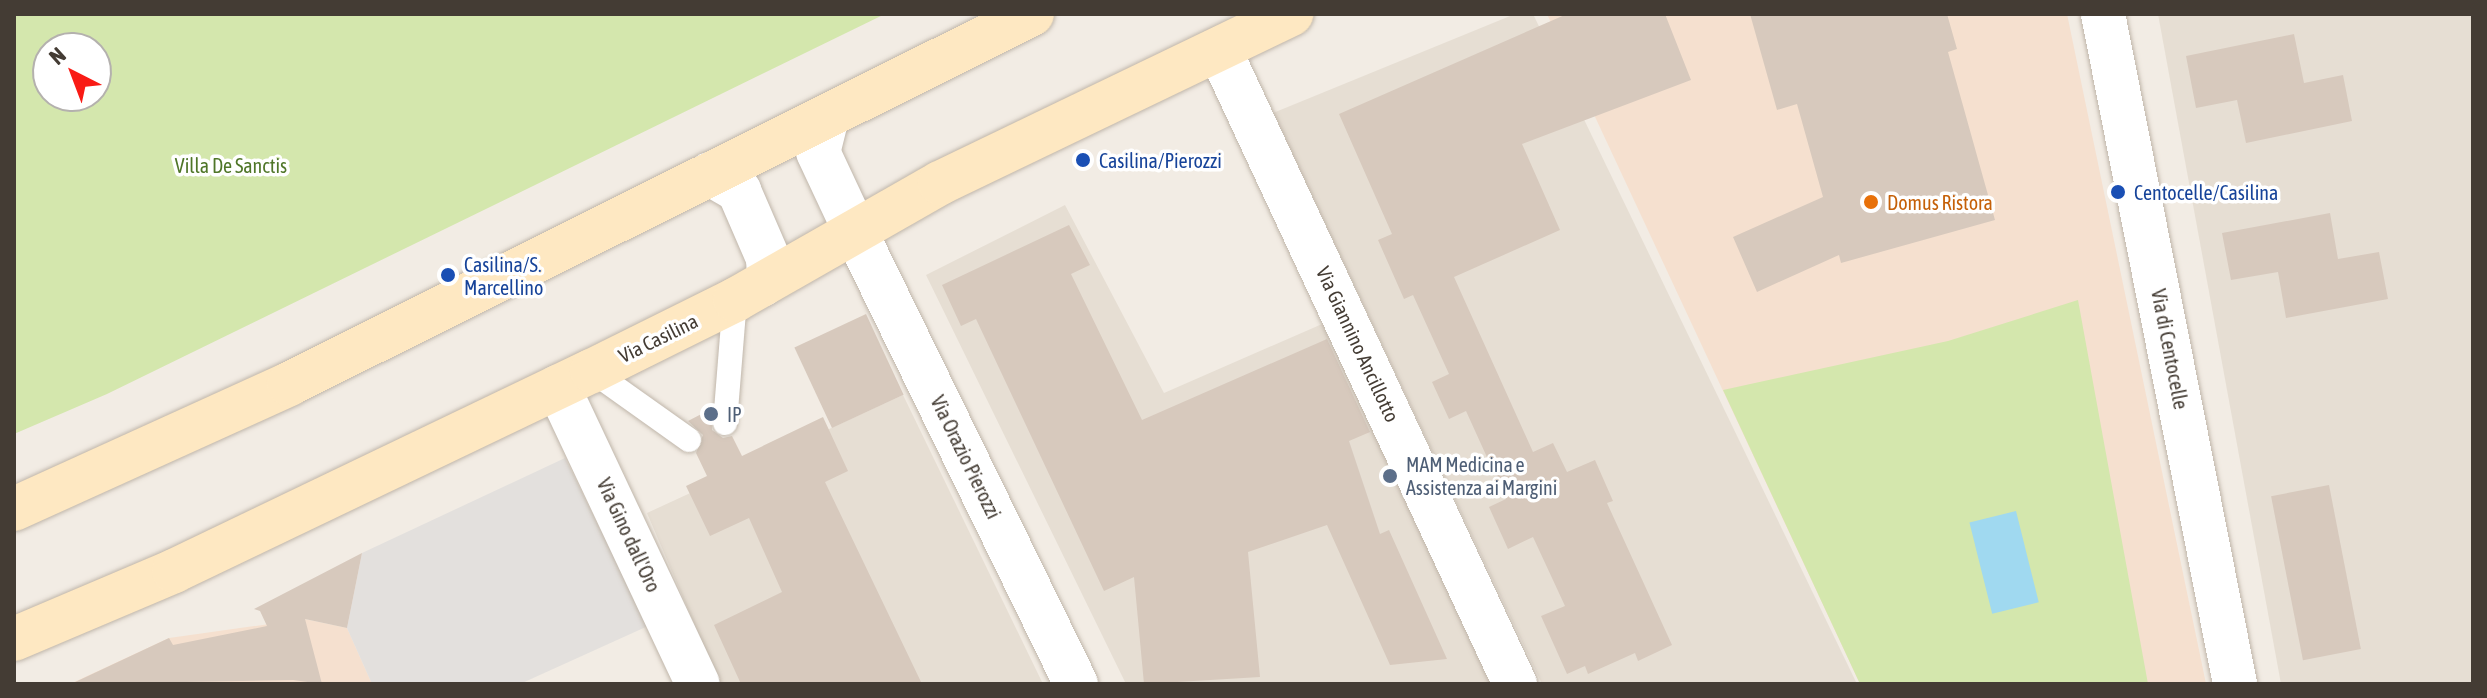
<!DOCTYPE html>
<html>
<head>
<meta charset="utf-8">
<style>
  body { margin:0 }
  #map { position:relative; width:2487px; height:698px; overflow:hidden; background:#f2ece4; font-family:"Asap Condensed",sans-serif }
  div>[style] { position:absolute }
  .residential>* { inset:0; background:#e6ded3 }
  .commercial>* { inset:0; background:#f5e0cf }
  .green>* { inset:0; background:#d4e7ad }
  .parking>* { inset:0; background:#e3e0dd }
  .water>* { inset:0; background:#a0d9f0; transform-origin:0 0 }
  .building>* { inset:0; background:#d7c9bd; transform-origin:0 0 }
  .roads { filter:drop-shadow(0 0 2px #c0b6aa) drop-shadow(0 0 2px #c0b6aa) }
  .service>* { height:24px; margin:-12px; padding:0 12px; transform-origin:12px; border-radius:12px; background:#fff }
  .minor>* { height:44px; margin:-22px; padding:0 22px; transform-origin:22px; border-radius:22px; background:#fff }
  .tertiary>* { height:44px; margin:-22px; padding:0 22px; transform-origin:22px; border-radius:22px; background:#fff }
  .secondary>* { height:44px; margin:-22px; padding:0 22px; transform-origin:22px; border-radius:22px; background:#fee8c2 }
  .dots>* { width:22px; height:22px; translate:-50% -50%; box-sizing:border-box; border:4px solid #fff; border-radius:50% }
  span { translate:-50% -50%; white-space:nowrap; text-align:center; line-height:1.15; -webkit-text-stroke:7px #fff; paint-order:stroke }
  .transit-label { font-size:20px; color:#164399 }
  .left { translate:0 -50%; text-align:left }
  .park-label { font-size:20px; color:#4f7628 }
  .food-label { font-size:20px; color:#c56008 }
  .street-label { font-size:20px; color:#443c34 }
  .service-label { font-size:20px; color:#4e5e75 }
  .frame { position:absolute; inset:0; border:16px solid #443c34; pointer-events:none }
  .north { position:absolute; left:32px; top:32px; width:80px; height:80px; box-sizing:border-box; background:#fff; border:2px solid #b4b1ae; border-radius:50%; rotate:318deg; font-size:22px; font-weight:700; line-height:32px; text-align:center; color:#443c34 }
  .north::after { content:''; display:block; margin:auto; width:28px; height:36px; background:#f91b15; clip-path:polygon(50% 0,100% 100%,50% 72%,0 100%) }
</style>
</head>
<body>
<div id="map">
  <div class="residential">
    <i style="clip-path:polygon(1515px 14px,1533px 14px,1857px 684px,1542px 684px,1273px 113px)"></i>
    <i style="clip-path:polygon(2158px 14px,2473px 14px,2473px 684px,2281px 684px)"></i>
    <i style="clip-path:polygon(1065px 205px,1164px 393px,1329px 321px,1495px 684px,1126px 684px,926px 275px)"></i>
    <i style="clip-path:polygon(903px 395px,1043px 684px,720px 684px,647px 513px)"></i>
  </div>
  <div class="commercial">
    <i style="clip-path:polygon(1547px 14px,2067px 14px,2206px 684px,1860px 684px)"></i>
    <i style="clip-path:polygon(305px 619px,347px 628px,372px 684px,70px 684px,169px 638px)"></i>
  </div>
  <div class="green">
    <i style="clip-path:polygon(evenodd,14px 14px,885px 14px,107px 394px,14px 434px,14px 14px,48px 48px,96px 48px,96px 96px,48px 96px,48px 48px)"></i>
    <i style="clip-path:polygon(2078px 300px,2148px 684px,1860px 684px,1723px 390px,1948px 341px)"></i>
  </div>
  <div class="parking">
    <i style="clip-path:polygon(565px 458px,648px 626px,520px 684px,372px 684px,347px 628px,362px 553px)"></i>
  </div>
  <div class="water">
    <i style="left:2016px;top:511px;width:94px;height:48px;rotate:76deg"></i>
  </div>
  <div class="building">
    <i style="clip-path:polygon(1567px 14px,1665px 14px,1691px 80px,1522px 144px,1560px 230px,1454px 277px,1533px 452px,1553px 443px,1567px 472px,1595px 460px,1613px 501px,1607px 503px,1672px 645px,1638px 661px,1635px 653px,1588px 674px,1585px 666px,1567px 674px,1541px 616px,1565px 606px,1533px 537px,1508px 549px,1489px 507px,1506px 499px,1466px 411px,1449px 419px,1432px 382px,1449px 374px,1413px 295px,1404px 299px,1378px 240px,1392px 234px,1339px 114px)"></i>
    <i style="clip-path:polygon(1750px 14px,1947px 14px,1957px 49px,1948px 52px,1995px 220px,1841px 263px,1839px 255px,1757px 292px,1733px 237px,1823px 197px,1797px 104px,1777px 110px)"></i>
    <i style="clip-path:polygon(2294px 34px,2304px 83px,2343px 75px,2352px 121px,2246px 143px,2237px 100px,2196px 108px,2186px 56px)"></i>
    <i style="clip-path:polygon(2330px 213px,2338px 259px,2379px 252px,2388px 299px,2286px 318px,2278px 272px,2231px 280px,2222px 233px)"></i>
    <i style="clip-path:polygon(1069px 225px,1090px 265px,1071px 274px,1142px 420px,1327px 339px,1370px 432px,1349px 441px,1380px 534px,1389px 530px,1447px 659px,1390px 665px,1327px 525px,1248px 552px,1260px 677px,1144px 684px,1134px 577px,1104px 591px,976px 319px,961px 326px,942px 285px)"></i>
    <i style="left:866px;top:314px;width:89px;height:79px;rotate:65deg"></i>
    <i style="clip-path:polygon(711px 409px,712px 430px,723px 438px,732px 436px,742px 456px,823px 417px,848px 471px,825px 482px,922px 684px,741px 684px,714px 625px,782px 592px,749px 518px,710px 536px,686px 486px,707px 476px,696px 453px,703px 435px,688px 421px)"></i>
    <i style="left:2329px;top:485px;width:167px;height:59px;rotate:79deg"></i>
    <i style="clip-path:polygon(362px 553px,347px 628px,305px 619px,322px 684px,293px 680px,71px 684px,169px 638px,173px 645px,267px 626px,260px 611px,254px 609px)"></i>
  </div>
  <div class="roads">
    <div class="service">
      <i style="left:592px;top:371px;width:119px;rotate:35.4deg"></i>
      <i style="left:725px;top:423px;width:123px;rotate:-85.4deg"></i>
    </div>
    <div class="minor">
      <i style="left:1219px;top:49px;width:701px;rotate:65.01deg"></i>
      <i style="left:855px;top:231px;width:504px;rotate:63.99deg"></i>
      <i style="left:558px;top:387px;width:328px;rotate:64.8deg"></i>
    </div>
    <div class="tertiary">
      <i style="left:2103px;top:14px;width:683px;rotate:78.85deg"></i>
      <i style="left:827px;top:117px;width:36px;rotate:104deg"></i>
      <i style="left:818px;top:152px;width:87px;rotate:64.9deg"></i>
      <i style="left:710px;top:174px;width:34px;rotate:30deg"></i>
      <i style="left:739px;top:191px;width:73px;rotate:66.6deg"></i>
      <i style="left:768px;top:258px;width:18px;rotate:87deg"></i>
      <i style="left:769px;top:276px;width:11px;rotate:128deg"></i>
    </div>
    <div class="secondary">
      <i style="left:14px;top:509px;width:302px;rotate:-24.4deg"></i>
      <i style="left:289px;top:384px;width:830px;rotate:-26.47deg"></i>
      <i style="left:14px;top:639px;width:174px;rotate:-23deg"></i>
      <i style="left:174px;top:571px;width:463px;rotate:-25.6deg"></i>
      <i style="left:592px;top:371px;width:160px;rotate:-26.4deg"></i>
      <i style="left:735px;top:300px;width:236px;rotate:-29.7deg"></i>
      <i style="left:940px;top:183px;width:390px;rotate:-25.7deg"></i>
    </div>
  </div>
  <div class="dots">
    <i style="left:1083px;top:160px;background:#1a4fb4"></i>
    <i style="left:2118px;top:192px;background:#1a4fb4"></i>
    <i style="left:1871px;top:202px;background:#e8710a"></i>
    <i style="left:448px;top:275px;background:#1a4fb4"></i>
    <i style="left:711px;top:414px;background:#5c6f8a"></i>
    <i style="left:1390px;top:476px;background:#5c6f8a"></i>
  </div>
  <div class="transit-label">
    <span class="left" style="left:1099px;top:160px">Casilina/Pierozzi</span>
    <span class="left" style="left:2134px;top:192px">Centocelle/Casilina</span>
    <span class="left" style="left:464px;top:276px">Casilina/S.<br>Marcellino</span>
  </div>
  <div class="park-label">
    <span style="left:231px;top:165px">Villa De Sanctis</span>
  </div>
  <div class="food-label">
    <span class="left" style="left:1887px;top:202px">Domus Ristora</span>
  </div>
  <div class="street-label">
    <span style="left:658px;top:338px;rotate:-26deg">Via Casilina</span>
    <span style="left:1358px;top:344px;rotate:65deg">Via Giannino Ancillotto</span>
    <span style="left:2170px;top:349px;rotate:79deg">Via di Centocelle</span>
    <span style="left:966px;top:457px;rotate:64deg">Via Orazio Pierozzi</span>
    <span style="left:629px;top:535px;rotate:65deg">Via Gino dall'Oro</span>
  </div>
  <div class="service-label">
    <span class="left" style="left:727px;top:414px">IP</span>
    <span class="left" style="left:1406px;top:476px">MAM Medicina e<br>Assistenza ai Margini</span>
  </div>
  <div class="frame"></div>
  <div class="north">N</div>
</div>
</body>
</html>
